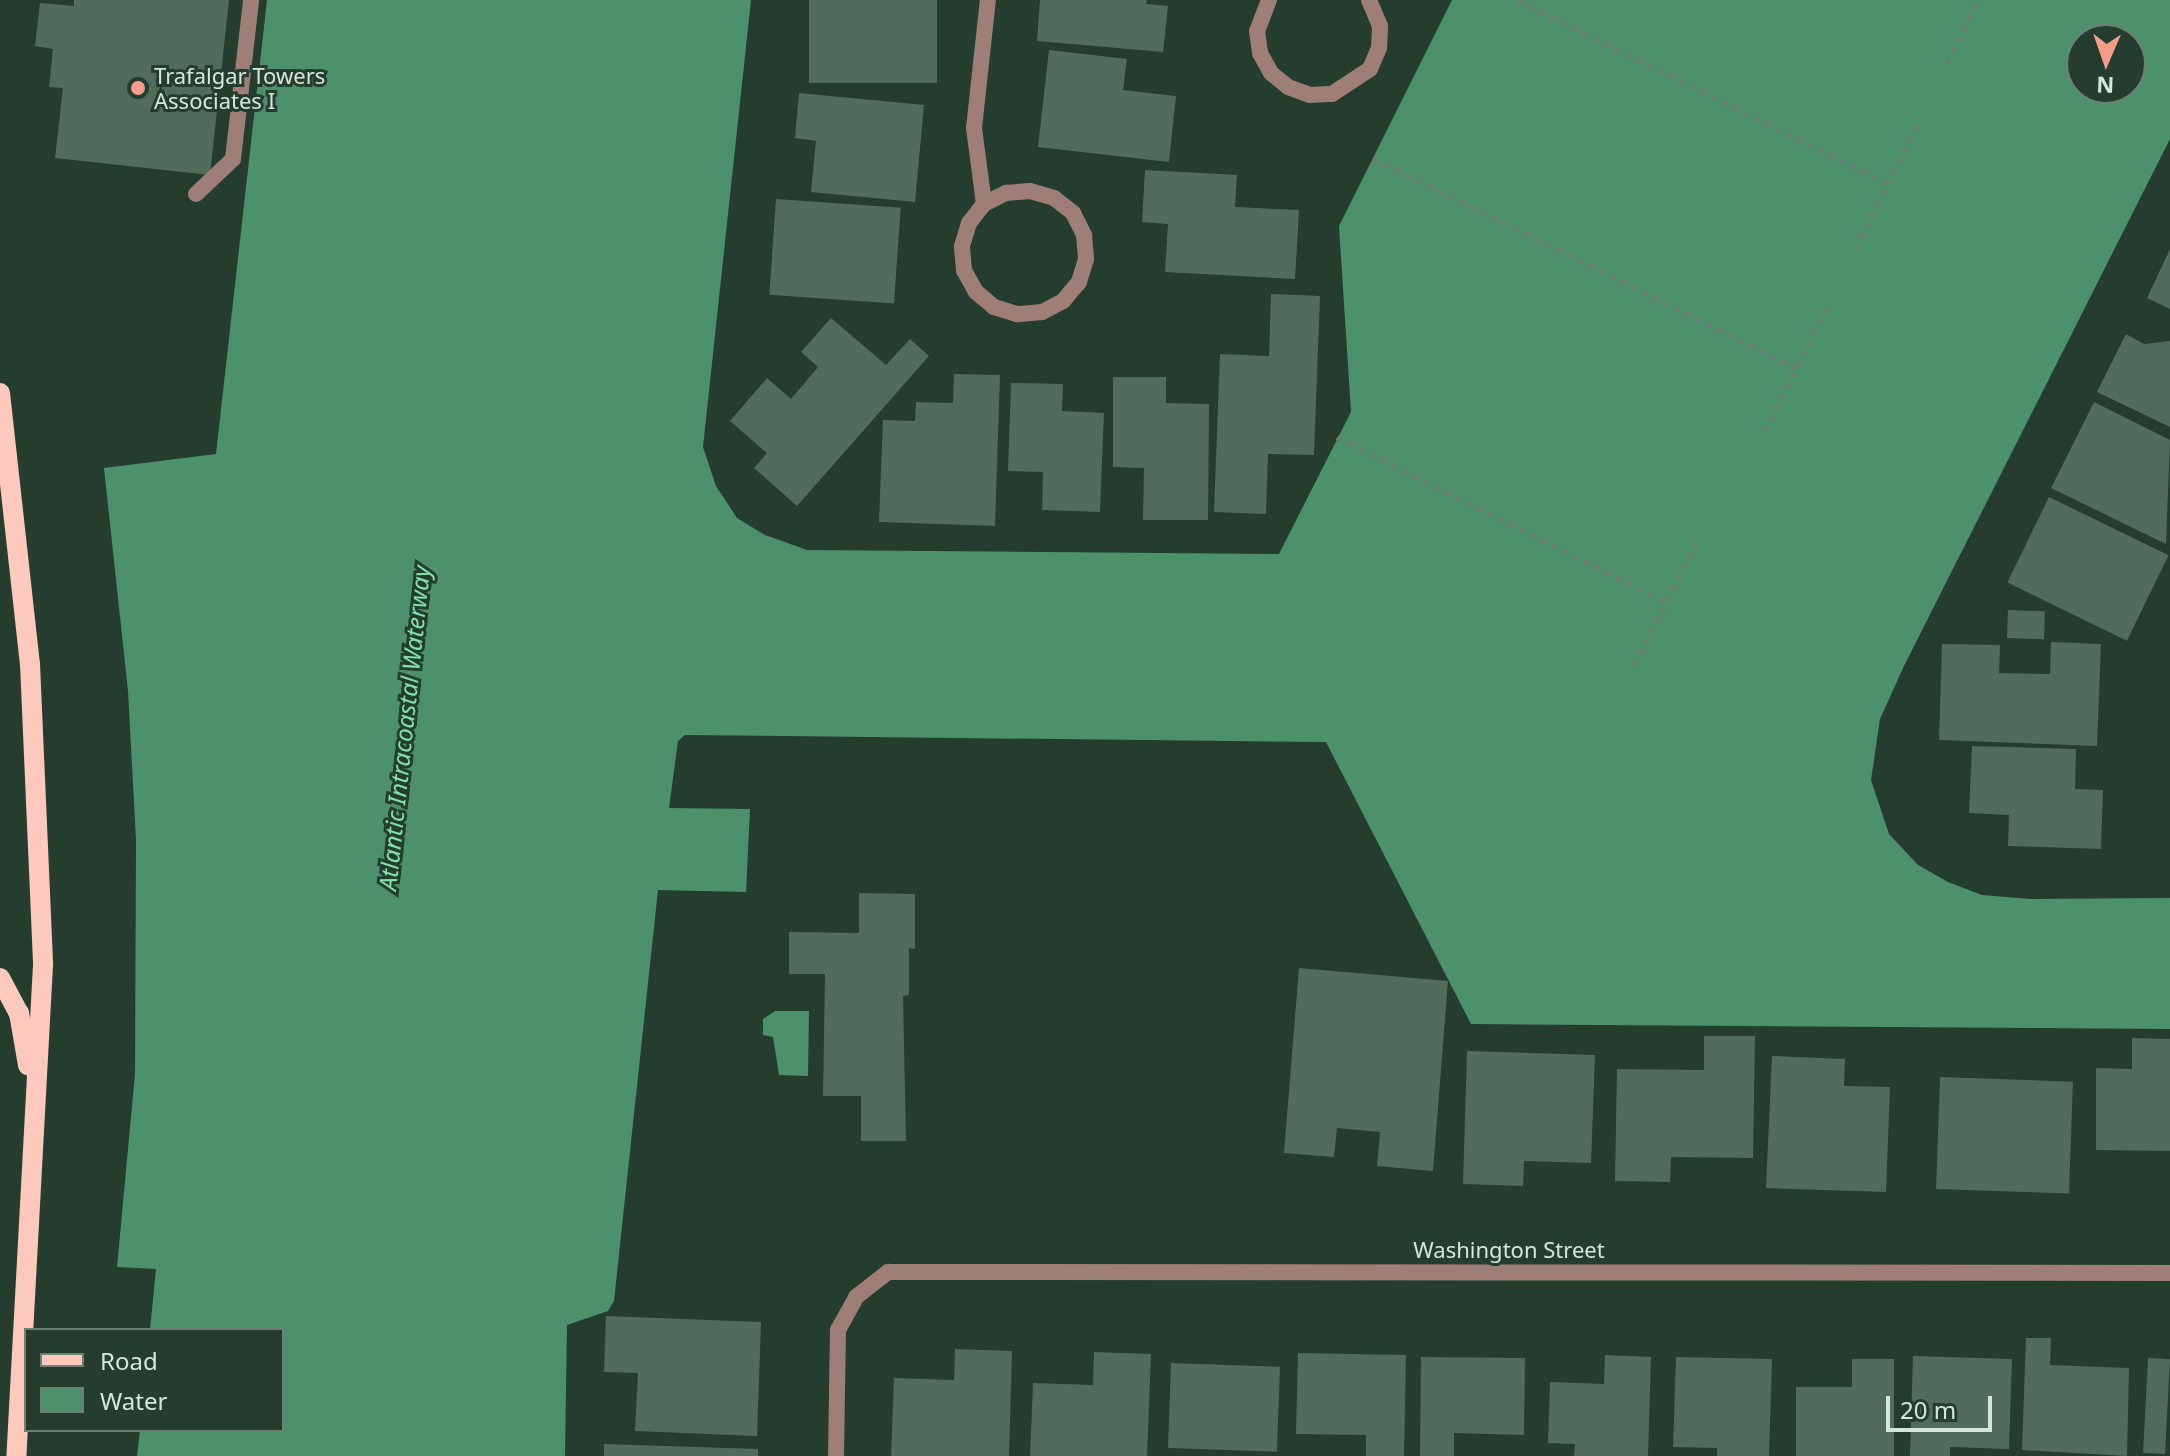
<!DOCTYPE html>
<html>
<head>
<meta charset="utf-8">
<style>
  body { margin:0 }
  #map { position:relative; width:2170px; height:1456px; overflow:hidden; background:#243d2f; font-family:"Noto Sans",sans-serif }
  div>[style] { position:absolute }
  .water>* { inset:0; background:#4c916c }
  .building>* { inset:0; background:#516b5c; transform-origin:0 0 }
  .path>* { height:5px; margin-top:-2.5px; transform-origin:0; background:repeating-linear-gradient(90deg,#697e72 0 6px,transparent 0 12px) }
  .service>* { height:16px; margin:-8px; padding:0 8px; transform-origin:8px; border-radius:8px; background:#9e7e77 }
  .minor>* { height:16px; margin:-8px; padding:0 8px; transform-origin:8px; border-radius:8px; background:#9e7e77 }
  .primary>* { height:20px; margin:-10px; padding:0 10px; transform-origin:10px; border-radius:10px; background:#fdc9bd }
  .dots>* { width:22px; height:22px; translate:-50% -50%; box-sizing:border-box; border:4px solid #243d2f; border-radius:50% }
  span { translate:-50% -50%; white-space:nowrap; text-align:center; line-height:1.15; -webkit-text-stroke:6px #243d2f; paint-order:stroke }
  .poi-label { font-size:22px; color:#d7e6dc }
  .left { translate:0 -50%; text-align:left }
  .street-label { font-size:22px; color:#d7e6dc }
  .water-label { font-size:24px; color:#80e3ae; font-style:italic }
  .legend { position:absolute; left:24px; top:1328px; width:260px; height:104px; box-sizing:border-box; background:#243d2f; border:2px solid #6c8174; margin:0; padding:10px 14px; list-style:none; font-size:24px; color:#d7e6dc }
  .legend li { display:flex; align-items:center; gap:16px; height:40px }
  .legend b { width:40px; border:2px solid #6c8174 }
  .north { position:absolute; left:2066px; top:24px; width:80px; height:80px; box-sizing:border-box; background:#243d2f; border:2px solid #6c8174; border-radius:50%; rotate:182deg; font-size:22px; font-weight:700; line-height:32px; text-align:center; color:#d7e6dc }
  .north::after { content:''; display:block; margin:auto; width:28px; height:36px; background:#f49e8a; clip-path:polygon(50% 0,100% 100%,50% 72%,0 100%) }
  .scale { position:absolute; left:1886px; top:1396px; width:106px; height:36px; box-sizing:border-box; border:4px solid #d7e6dc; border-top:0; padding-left:10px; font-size:24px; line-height:28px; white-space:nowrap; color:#d7e6dc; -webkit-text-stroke:6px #243d2f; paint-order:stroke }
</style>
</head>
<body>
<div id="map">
  <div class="water">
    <i style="clip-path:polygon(evenodd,267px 0,751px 0,703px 447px,716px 486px,737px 518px,765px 535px,807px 550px,1279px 554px,1351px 412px,1339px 226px,1452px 0,2170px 0,2170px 139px,1904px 666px,1880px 719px,1871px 780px,1889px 834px,1918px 865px,1948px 882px,1982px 895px,2030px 899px,2170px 898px,2170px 1029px,1471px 1024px,1326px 742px,685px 735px,678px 741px,669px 808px,750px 809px,746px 892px,658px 890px,614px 1301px,608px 1311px,567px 1325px,565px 1456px,137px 1456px,140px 1430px,282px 1430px,282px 1330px,150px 1330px,156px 1269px,117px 1267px,135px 1074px,136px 840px,128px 691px,104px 468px,216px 454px,267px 0,2082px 40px,2130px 40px,2130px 88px,2082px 88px,2082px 40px)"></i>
    <i style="clip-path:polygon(775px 1011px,809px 1011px,808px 1076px,779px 1075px,773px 1037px,763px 1035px,763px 1019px)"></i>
  </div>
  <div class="building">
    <i style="clip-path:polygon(74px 0,229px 0,210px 175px,55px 158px,63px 88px,49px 87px,53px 49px,35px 46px,40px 3px,74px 6px)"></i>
    <i style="left:809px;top:0;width:128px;height:83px"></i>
    <i style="clip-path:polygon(1040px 0,1147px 0,1146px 4px,1168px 6px,1163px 52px,1037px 41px)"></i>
    <i style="clip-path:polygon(1049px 50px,1127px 59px,1123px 90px,1176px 96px,1169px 162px,1038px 147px)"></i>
    <i style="clip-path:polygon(799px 93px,924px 105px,915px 202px,811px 192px,816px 141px,795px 138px)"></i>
    <i style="clip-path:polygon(1145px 170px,1237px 175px,1235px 207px,1299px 210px,1295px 279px,1165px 272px,1168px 224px,1142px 222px)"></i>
    <i style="left:776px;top:199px;width:125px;height:96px;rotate:4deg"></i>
    <i style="clip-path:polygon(2170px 249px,2170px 309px,2147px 298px)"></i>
    <i style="clip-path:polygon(1271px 294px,1320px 296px,1314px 455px,1268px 454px,1266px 514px,1214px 512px,1220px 354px,1269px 356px)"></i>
    <i style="clip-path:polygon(831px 318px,886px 365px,910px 339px,929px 356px,797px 506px,754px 468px,767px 453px,730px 421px,767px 378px,791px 399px,818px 367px,801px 352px)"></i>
    <i style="clip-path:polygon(2126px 334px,2144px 344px,2170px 341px,2170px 427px,2097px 392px)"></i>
    <i style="clip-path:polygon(954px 374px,1000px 375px,995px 526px,879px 522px,883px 420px,915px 421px,916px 402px,953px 403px)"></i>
    <i style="clip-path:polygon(1113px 377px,1166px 377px,1166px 403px,1209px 404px,1208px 520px,1143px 520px,1144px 468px,1113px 467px)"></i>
    <i style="clip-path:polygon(1011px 383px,1063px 384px,1062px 411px,1104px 413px,1100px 512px,1042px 510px,1043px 472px,1008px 471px)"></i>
    <i style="clip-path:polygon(2094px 402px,2170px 440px,2166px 544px,2051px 488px)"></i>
    <i style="left:2049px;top:497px;width:133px;height:95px;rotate:26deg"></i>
    <i style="left:2008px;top:610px;width:37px;height:28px;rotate:2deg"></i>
    <i style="clip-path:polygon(2051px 642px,2101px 644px,2097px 746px,1939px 740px,1942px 644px,2000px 645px,1999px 673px,2050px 674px)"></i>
    <i style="clip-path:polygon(1972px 746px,2076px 749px,2075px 789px,2103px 790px,2101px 849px,2008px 846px,2009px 815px,1969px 813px)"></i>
    <i style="clip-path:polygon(859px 893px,915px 894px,915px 949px,909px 948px,909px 995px,903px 996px,906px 1141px,861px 1141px,861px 1096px,823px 1096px,825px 974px,789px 974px,789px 932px,859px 933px)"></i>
    <i style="clip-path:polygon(1299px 968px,1448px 981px,1433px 1171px,1377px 1166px,1380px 1132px,1337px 1128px,1334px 1157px,1284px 1153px)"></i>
    <i style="clip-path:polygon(1704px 1036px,1755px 1036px,1753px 1158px,1671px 1157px,1670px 1182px,1615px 1181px,1617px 1069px,1704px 1070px)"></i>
    <i style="clip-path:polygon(2132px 1038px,2170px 1039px,2170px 1151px,2096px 1150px,2096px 1068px,2132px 1069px)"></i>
    <i style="clip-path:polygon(1467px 1051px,1595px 1055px,1591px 1163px,1524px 1161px,1523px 1186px,1463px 1184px)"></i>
    <i style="clip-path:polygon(1772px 1056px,1845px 1059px,1844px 1086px,1890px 1087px,1886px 1192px,1766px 1188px)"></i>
    <i style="left:1940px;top:1077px;width:133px;height:112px;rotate:2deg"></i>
    <i style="clip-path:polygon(606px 1316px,761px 1322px,757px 1436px,635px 1431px,638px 1373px,604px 1372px)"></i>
    <i style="clip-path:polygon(2026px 1338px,2051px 1338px,2050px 1365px,2129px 1368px,2127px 1456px,2022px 1450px)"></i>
    <i style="clip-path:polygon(955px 1349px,1012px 1351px,1009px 1456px,891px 1456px,894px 1378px,954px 1380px)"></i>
    <i style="clip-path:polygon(1094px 1352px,1151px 1354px,1147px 1456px,1030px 1456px,1033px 1383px,1093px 1385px)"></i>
    <i style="clip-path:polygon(1298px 1353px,1406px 1355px,1404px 1456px,1366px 1456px,1366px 1435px,1296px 1434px)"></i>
    <i style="clip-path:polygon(1605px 1355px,1651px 1357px,1648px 1456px,1574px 1456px,1575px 1444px,1548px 1443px,1550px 1382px,1604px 1384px)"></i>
    <i style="clip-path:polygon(1913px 1356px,2012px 1359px,2009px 1449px,1950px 1447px,1950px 1456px,1910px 1456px)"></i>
    <i style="clip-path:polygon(1421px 1357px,1525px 1358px,1524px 1435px,1454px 1433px,1454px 1456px,1420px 1456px)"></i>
    <i style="clip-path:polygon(1676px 1357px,1772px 1359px,1769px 1456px,1717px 1456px,1717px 1448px,1673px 1447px)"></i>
    <i style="left:2148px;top:1358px;width:22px;height:95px;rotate:3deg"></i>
    <i style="clip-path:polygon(1852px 1359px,1894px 1359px,1894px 1456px,1796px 1456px,1796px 1387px,1852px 1387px)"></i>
    <i style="left:1171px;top:1363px;width:109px;height:85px;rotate:2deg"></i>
    <i style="clip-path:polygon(604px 1444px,758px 1449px,758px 1456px,604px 1456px)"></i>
  </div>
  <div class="path">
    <i style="left:1517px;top:0;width:414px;rotate:26.3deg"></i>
    <i style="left:1947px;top:63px;width:70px;rotate:-63.8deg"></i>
    <i style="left:1373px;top:158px;width:472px;rotate:26.4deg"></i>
    <i style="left:1855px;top:249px;width:145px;rotate:-63.4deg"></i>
    <i style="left:1764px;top:431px;width:142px;rotate:-63.3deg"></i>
    <i style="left:1337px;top:437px;width:369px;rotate:26.6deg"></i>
    <i style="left:1635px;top:665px;width:142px;rotate:-63.3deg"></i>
  </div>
  <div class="service">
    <i style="left:196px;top:194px;width:51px;rotate:-43.4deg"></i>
    <i style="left:233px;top:159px;width:160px;rotate:-83.5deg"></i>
  </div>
  <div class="minor">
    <i style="left:1269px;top:0;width:33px;rotate:111deg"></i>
    <i style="left:1257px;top:31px;width:22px;rotate:82deg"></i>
    <i style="left:1260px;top:53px;width:23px;rotate:61deg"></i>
    <i style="left:1271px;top:73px;width:22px;rotate:39deg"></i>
    <i style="left:1288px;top:87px;width:23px;rotate:20deg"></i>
    <i style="left:1310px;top:95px;width:22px;rotate:-3deg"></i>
    <i style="left:1332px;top:94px;width:45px;rotate:-33.3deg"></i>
    <i style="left:1370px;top:69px;width:23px;rotate:-67deg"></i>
    <i style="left:1379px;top:48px;width:22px;rotate:-87deg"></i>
    <i style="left:1380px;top:26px;width:28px;rotate:-113deg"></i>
    <i style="left:984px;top:204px;width:25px;rotate:-27deg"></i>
    <i style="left:1006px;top:193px;width:24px;rotate:-5deg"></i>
    <i style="left:1030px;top:191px;width:25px;rotate:16deg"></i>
    <i style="left:1054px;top:198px;width:24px;rotate:38deg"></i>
    <i style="left:1073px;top:213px;width:25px;rotate:63deg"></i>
    <i style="left:1084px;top:235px;width:24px;rotate:85deg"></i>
    <i style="left:1086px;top:259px;width:24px;rotate:107deg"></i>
    <i style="left:1079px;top:282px;width:25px;rotate:130deg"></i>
    <i style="left:1063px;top:301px;width:24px;rotate:152deg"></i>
    <i style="left:1042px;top:312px;width:25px;rotate:175deg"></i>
    <i style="left:1017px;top:314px;width:24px;rotate:-163deg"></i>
    <i style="left:994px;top:307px;width:23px;rotate:-140deg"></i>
    <i style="left:976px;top:292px;width:25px;rotate:-119deg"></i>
    <i style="left:964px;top:270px;width:24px;rotate:-95deg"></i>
    <i style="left:962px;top:246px;width:24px;rotate:-73deg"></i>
    <i style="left:969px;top:223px;width:24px;rotate:-52deg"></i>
    <i style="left:984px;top:204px;width:77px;rotate:-97.5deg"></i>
    <i style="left:974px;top:128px;width:129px;rotate:-83.8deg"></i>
    <i style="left:836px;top:1456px;width:126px;rotate:-89.1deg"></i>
    <i style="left:838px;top:1330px;width:38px;rotate:-61deg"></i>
    <i style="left:856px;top:1297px;width:41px;rotate:-38deg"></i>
    <i style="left:888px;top:1272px;width:1282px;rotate:0.04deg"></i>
  </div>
  <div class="primary">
    <i style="left:0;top:393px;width:273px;rotate:83.7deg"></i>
    <i style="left:30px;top:664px;width:301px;rotate:87.5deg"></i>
    <i style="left:43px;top:965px;width:492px;rotate:93.1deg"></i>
    <i style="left:0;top:978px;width:40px;rotate:62deg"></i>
    <i style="left:19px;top:1013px;width:53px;rotate:80.2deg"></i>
  </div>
  <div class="dots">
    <i style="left:138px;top:88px;background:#f49e8a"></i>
  </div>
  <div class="poi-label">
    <span class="left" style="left:154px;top:88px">Trafalgar Towers<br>Associates I</span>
  </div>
  <div class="street-label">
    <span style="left:1509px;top:1250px">Washington Street</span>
  </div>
  <div class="water-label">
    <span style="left:404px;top:728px;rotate:-84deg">Atlantic Intracoastal Waterway</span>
  </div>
  <ul class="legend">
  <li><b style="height:10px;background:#fdc9bd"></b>Road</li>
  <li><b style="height:22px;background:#4c916c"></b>Water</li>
  </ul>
  <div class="north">N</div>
  <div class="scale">20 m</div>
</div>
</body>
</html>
